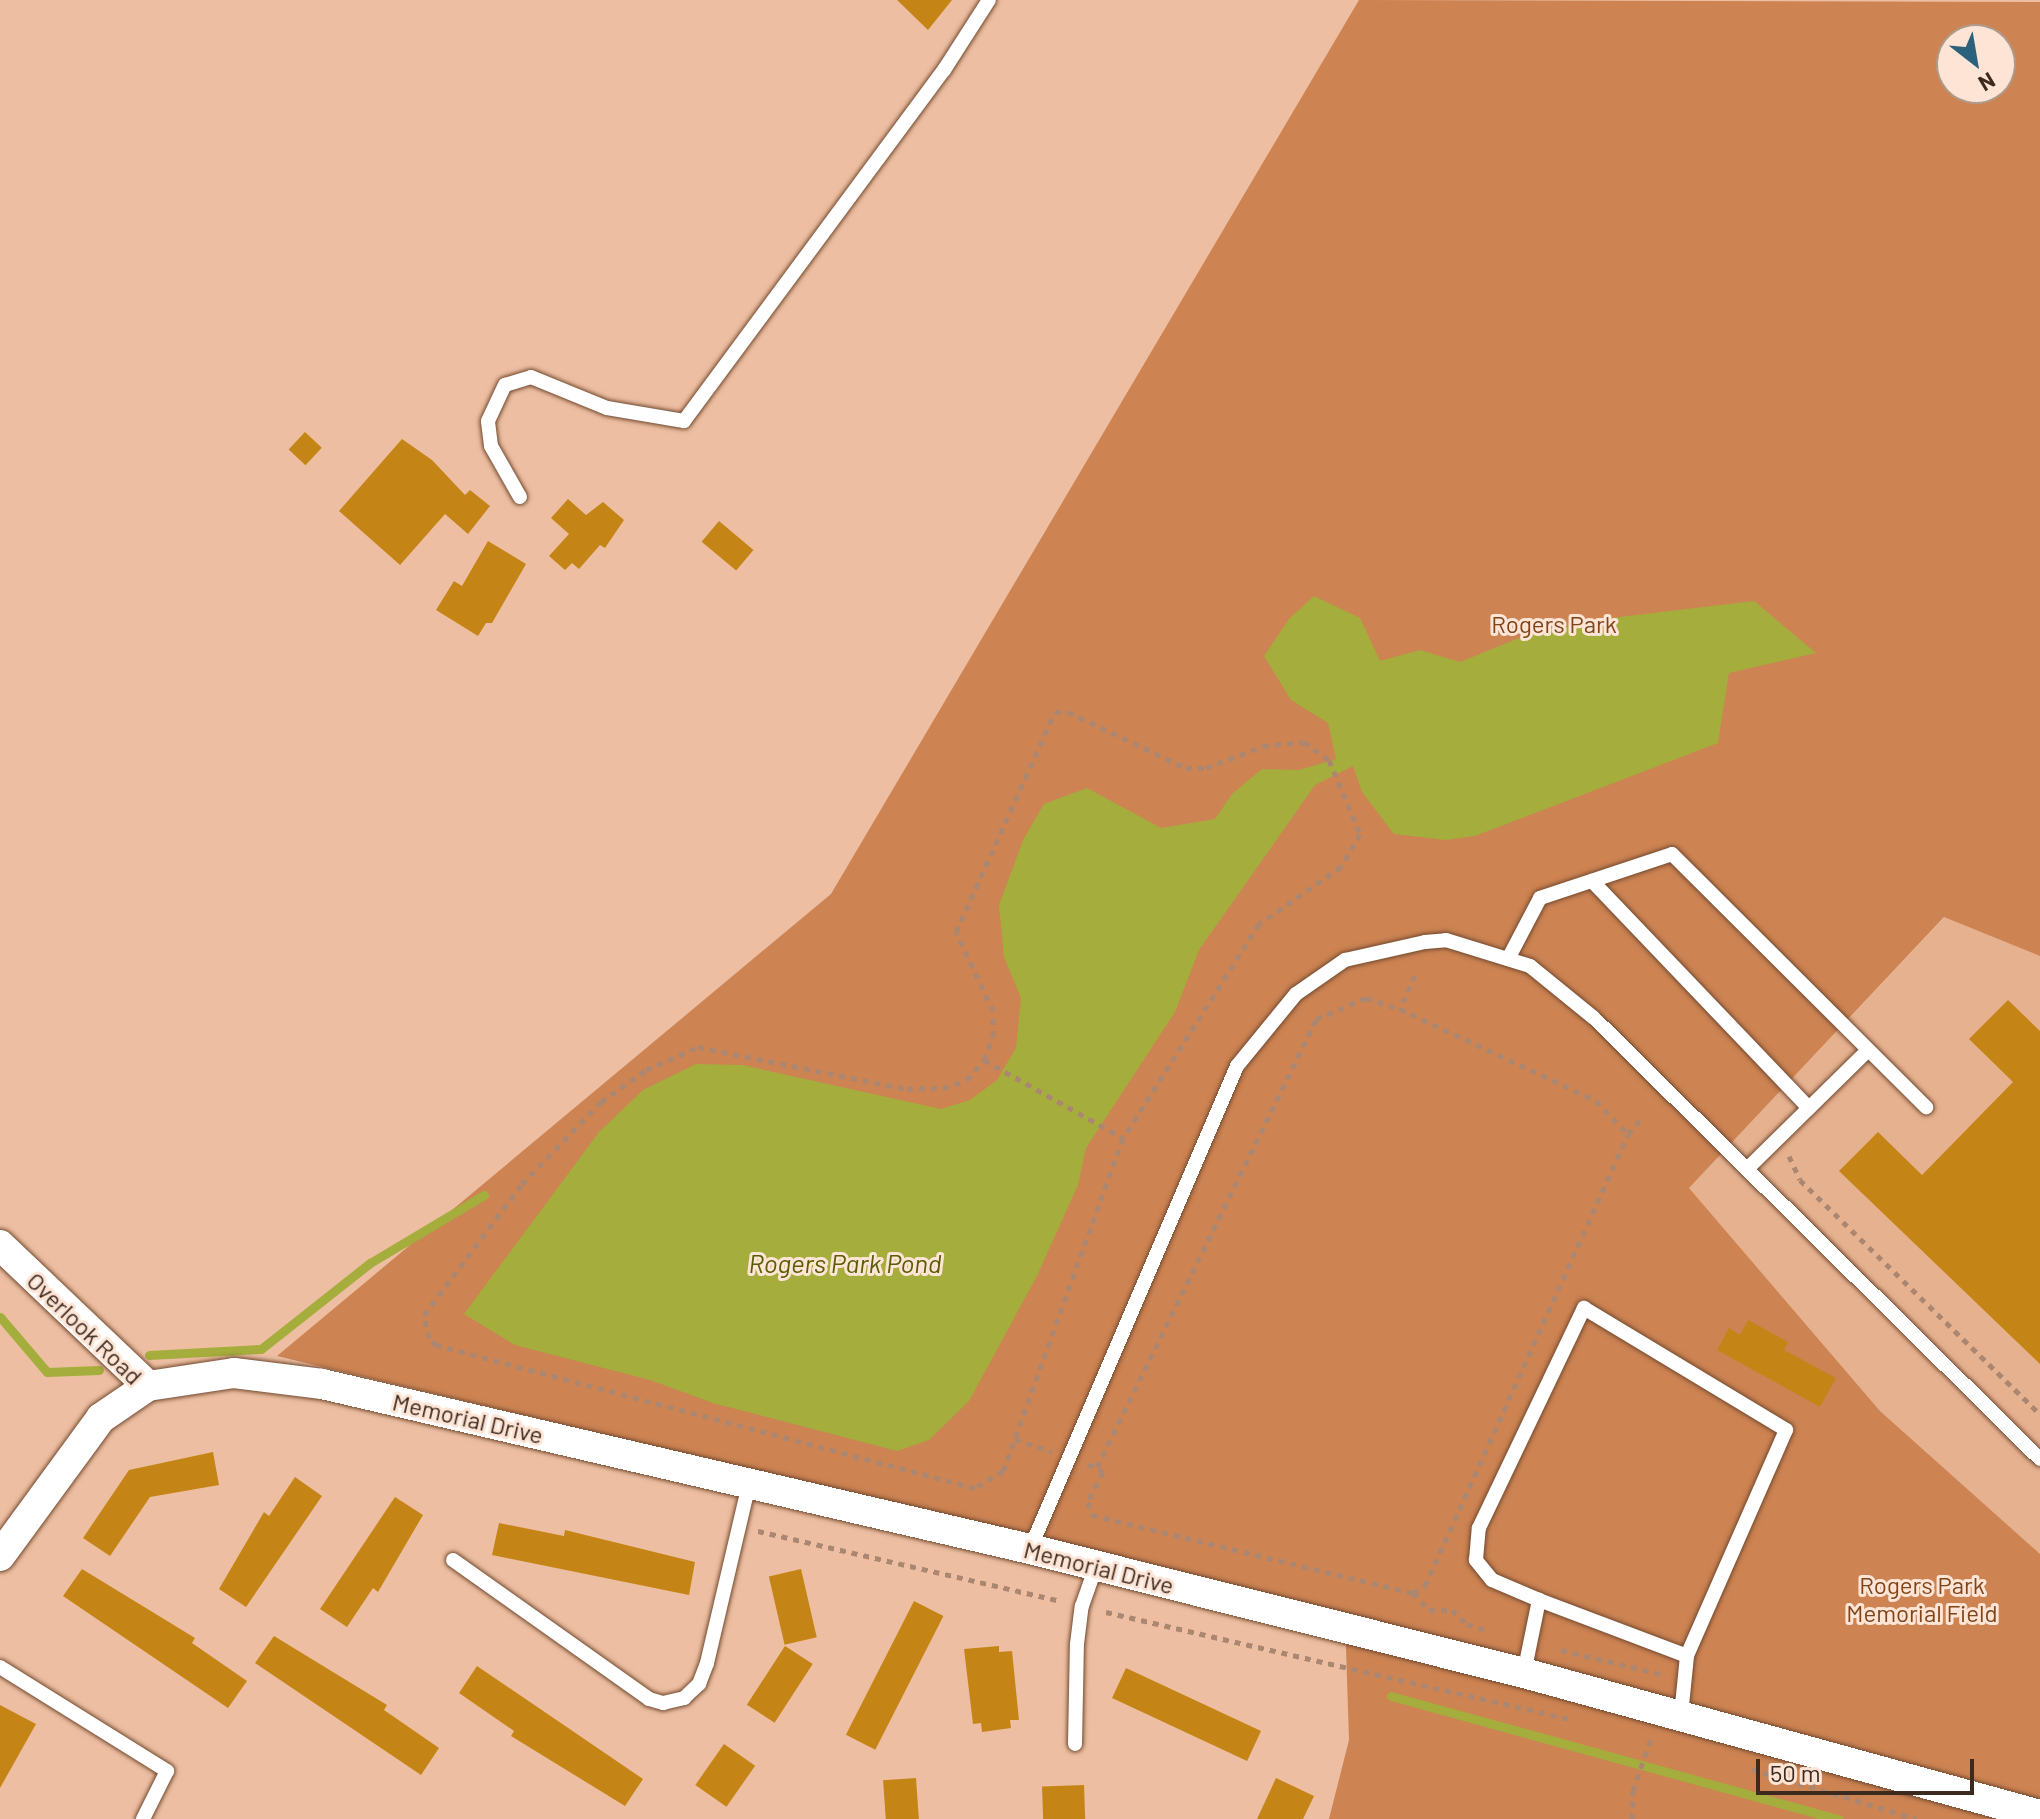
<!DOCTYPE html>
<html>
<head>
<meta charset="utf-8">
<style>
  body { margin:0 }
  #map { position:relative; width:2040px; height:1819px; overflow:hidden; background:#edbea1; font-family:Barlow,sans-serif }
  div>[style] { position:absolute }
  .built>* { inset:0; background:#e6b18f }
  .green>* { inset:0; background:#cd8352 }
  .water>* { inset:0; background:#a5ad3c }
  .stream>* { height:9px; margin:-4.5px; padding:0 4.5px; transform-origin:4.5px; border-radius:4.5px; background:#a5ad3c }
  .building>* { inset:0; background:#c58516; transform-origin:0 0 }
  .path>* { height:5px; margin-top:-2.5px; transform-origin:0; background:repeating-linear-gradient(90deg,#ab8771 0 6px,transparent 0 12px) }
  .roads { filter:drop-shadow(0 0 2px #724a30) drop-shadow(0 0 2px #724a30) }
  .lane>* { height:14px; margin:-7px; padding:0 7px; transform-origin:7px; border-radius:7px; background:#fff }
  .street>* { height:30px; margin:-15px; padding:0 15px; transform-origin:15px; border-radius:15px; background:#fff }
  span { translate:-50% -50%; white-space:nowrap; text-align:center; line-height:1.15; -webkit-text-stroke:6px #fde4d5; paint-order:stroke }
  .park-label { font-size:24px; color:#804418 }
  .street-label { font-size:24px; color:#3d2a1f }
  .water-label { font-size:26px; color:#585d06; font-style:italic }
  .north { position:absolute; left:1936px; top:24px; width:80px; height:80px; box-sizing:border-box; background:#fde4d5; border:2px solid #b09a8c; border-radius:50%; rotate:149deg; font-size:22px; font-weight:700; line-height:32px; text-align:center; color:#3d2a1f }
  .north::after { content:''; display:block; margin:auto; width:28px; height:36px; background:#2b617c; clip-path:polygon(50% 0,100% 100%,50% 72%,0 100%) }
  .scale { position:absolute; left:1756px; top:1759px; width:218px; height:36px; box-sizing:border-box; border:4px solid #3d2a1f; border-top:0; padding-left:10px; font-size:24px; line-height:28px; white-space:nowrap; color:#3d2a1f; -webkit-text-stroke:6px #fde4d5; paint-order:stroke }
</style>
</head>
<body>
<div id="map">
  <div class="built">
    <i style="clip-path:polygon(1945px 917px,2040px 956px,2040px 1554px,1880px 1411px,1689px 1188px)"></i>
  </div>
  <div class="green">
    <i style="clip-path:polygon(evenodd,1359px 0,2040px 2px,2040px 956px,1944px 917px,1689px 1188px,1880px 1411px,2040px 1554px,2040px 1819px,1329px 1819px,1349px 1740px,1345px 1617px,926px 1511px,277px 1356px,831px 894px,1359px 0,1952px 40px,2000px 40px,2000px 88px,1952px 88px,1952px 40px)"></i>
  </div>
  <div class="water">
    <i style="clip-path:polygon(1314px 596px,1360px 618px,1380px 661px,1420px 650px,1460px 662px,1524px 636px,1594px 620px,1754px 601px,1816px 653px,1729px 673px,1718px 743px,1475px 836px,1446px 840px,1394px 834px,1362px 792px,1353px 766px,1315px 785px,1199px 950px,1175px 1012px,1086px 1148px,1078px 1185px,1037px 1276px,969px 1401px,929px 1440px,897px 1451px,713px 1403px,650px 1380px,515px 1345px,464px 1314px,599px 1132px,643px 1090px,696px 1064px,742px 1065px,941px 1109px,970px 1100px,997px 1080px,1016px 1048px,1021px 998px,1004px 957px,999px 905px,1023px 840px,1044px 804px,1087px 788px,1161px 828px,1215px 819px,1232px 794px,1262px 769px,1299px 770px,1336px 759px,1328px 723px,1291px 700px,1264px 656px,1289px 619px)"></i>
  </div>
  <div class="stream">
    <i style="left:0;top:1317px;width:72px;rotate:49.5deg"></i>
    <i style="left:47px;top:1372px;width:52px;rotate:-2.2deg"></i>
    <i style="left:149px;top:1355px;width:112px;rotate:-3.1deg"></i>
    <i style="left:261px;top:1349px;width:139px;rotate:-38.3deg"></i>
    <i style="left:370px;top:1263px;width:133px;rotate:-30.8deg"></i>
    <i style="left:1391px;top:1696px;width:465px;rotate:15.4deg"></i>
  </div>
  <div class="building">
    <i style="clip-path:polygon(897px 0,952px 0,928px 30px)"></i>
    <i style="left:305px;top:432px;width:23px;height:24px;rotate:43deg"></i>
    <i style="clip-path:polygon(402px 439px,432px 460px,465px 495px,470px 490px,490px 506px,468px 534px,445px 514px,400px 565px,339px 511px)"></i>
    <i style="clip-path:polygon(568px 499px,586px 515px,603px 502px,624px 520px,605px 548px,600px 545px,579px 569px,572px 563px,565px 570px,549px 556px,569px 534px,551px 518px)"></i>
    <i style="left:719px;top:521px;width:45px;height:27px;rotate:40deg"></i>
    <i style="clip-path:polygon(488px 541px,526px 564px,492px 623px,486px 623px,478px 636px,436px 610px,454px 581px,462px 586px)"></i>
    <i style="clip-path:polygon(2008px 1000px,2040px 1031px,2040px 1364px,1839px 1171px,1878px 1132px,1922px 1175px,2013px 1082px,1969px 1039px)"></i>
    <i style="clip-path:polygon(1748px 1320px,1788px 1342px,1784px 1350px,1836px 1378px,1820px 1407px,1717px 1350px,1729px 1328px,1740px 1335px)"></i>
    <i style="clip-path:polygon(213px 1452px,219px 1485px,150px 1497px,110px 1556px,83px 1538px,129px 1470px)"></i>
    <i style="clip-path:polygon(295px 1477px,322px 1496px,246px 1607px,219px 1589px,264px 1512px,269px 1516px)"></i>
    <i style="clip-path:polygon(395px 1497px,423px 1515px,378px 1592px,373px 1588px,347px 1627px,320px 1609px)"></i>
    <i style="clip-path:polygon(499px 1523px,564px 1536px,565px 1530px,695px 1562px,689px 1595px,492px 1555px)"></i>
    <i style="clip-path:polygon(82px 1569px,195px 1638px,192px 1643px,247px 1681px,228px 1708px,63px 1596px)"></i>
    <i style="left:801px;top:1569px;width:70px;height:33px;rotate:77deg"></i>
    <i style="left:914px;top:1601px;width:33px;height:150px;rotate:27deg"></i>
    <i style="clip-path:polygon(274px 1636px,387px 1705px,384px 1710px,439px 1748px,421px 1775px,255px 1663px)"></i>
    <i style="left:785px;top:1646px;width:33px;height:70px;rotate:33deg"></i>
    <i style="clip-path:polygon(999px 1646px,999px 1652px,1012px 1651px,1019px 1720px,1010px 1720px,1011px 1728px,982px 1732px,981px 1723px,973px 1724px,964px 1649px)"></i>
    <i style="clip-path:polygon(477px 1666px,643px 1779px,625px 1806px,511px 1736px,514px 1731px,459px 1693px)"></i>
    <i style="left:1126px;top:1668px;width:149px;height:33px;rotate:25deg"></i>
    <i style="clip-path:polygon(0 1705px,36px 1724px,0 1788px)"></i>
    <i style="left:724px;top:1744px;width:38px;height:50px;rotate:35deg"></i>
    <i style="left:916px;top:1778px;width:41px;height:33px;rotate:86deg"></i>
    <i style="clip-path:polygon(1276px 1778px,1314px 1796px,1303px 1819px,1257px 1819px)"></i>
    <i style="left:1084px;top:1785px;width:34px;height:42px;rotate:88deg"></i>
  </div>
  <div class="path">
    <i style="left:1055px;top:712px;width:13px"></i>
    <i style="left:1068px;top:712px;width:131px;rotate:25.4deg"></i>
    <i style="left:1186px;top:768px;width:20px"></i>
    <i style="left:1206px;top:768px;width:61px;rotate:-21.1deg"></i>
    <i style="left:1263px;top:746px;width:41px;rotate:-5.6deg"></i>
    <i style="left:1304px;top:742px;width:31px;rotate:36deg"></i>
    <i style="left:1329px;top:760px;width:80px;rotate:67.3deg"></i>
    <i style="left:1360px;top:834px;width:38px;rotate:120deg"></i>
    <i style="left:1341px;top:867px;width:100px;rotate:145.2deg"></i>
    <i style="left:1259px;top:924px;width:254px;rotate:122.4deg"></i>
    <i style="left:1123px;top:1138px;width:354px;rotate:109.8deg"></i>
    <i style="left:1003px;top:1471px;width:33px;rotate:149deg"></i>
    <i style="left:975px;top:1488px;width:558px;rotate:-165.14deg"></i>
    <i style="left:436px;top:1345px;width:10px;rotate:-135deg"></i>
    <i style="left:429px;top:1338px;width:24px;rotate:-102deg"></i>
    <i style="left:424px;top:1315px;width:164px;rotate:-53.2deg"></i>
    <i style="left:522px;top:1184px;width:114px;rotate:-46.1deg"></i>
    <i style="left:601px;top:1102px;width:55px;rotate:-35.4deg"></i>
    <i style="left:646px;top:1070px;width:57px;rotate:-23.9deg"></i>
    <i style="left:698px;top:1047px;width:213px;rotate:11.4deg"></i>
    <i style="left:907px;top:1089px;width:36px;rotate:-2deg"></i>
    <i style="left:943px;top:1088px;width:25px;rotate:-18deg"></i>
    <i style="left:967px;top:1080px;width:26px;rotate:-50deg"></i>
    <i style="left:984px;top:1060px;width:26px;rotate:-69deg"></i>
    <i style="left:993px;top:1036px;width:25px;rotate:-90deg"></i>
    <i style="left:993px;top:1011px;width:87px;rotate:-115.1deg"></i>
    <i style="left:956px;top:932px;width:241px;rotate:-65.8deg"></i>
    <i style="left:1415px;top:975px;width:37px;rotate:114deg"></i>
    <i style="left:1400px;top:1009px;width:217px;rotate:25.1deg"></i>
    <i style="left:1596px;top:1101px;width:46px;rotate:45.9deg"></i>
    <i style="left:984px;top:1060px;width:159px;rotate:29.3deg"></i>
    <i style="left:1789px;top:1156px;width:26px;rotate:65deg"></i>
    <i style="left:1800px;top:1180px;width:335px;rotate:44.3deg"></i>
    <i style="left:1015px;top:1439px;width:39px;rotate:19deg"></i>
    <i style="left:1088px;top:1464px;width:17px;rotate:28deg"></i>
    <i style="left:1103px;top:1472px;width:34px;rotate:117deg"></i>
    <i style="left:1088px;top:1502px;width:14px;rotate:73deg"></i>
    <i style="left:1092px;top:1515px;width:330px;rotate:13.7deg"></i>
    <i style="left:1413px;top:1593px;width:23px;rotate:47deg"></i>
    <i style="left:1429px;top:1610px;width:23px"></i>
    <i style="left:1452px;top:1610px;width:21px;rotate:43deg"></i>
    <i style="left:1467px;top:1624px;width:24px;rotate:17deg"></i>
    <i style="left:1097px;top:1467px;width:499px;rotate:-63.9deg"></i>
    <i style="left:1316px;top:1019px;width:54px;rotate:-22.8deg"></i>
    <i style="left:1366px;top:998px;width:36px;rotate:18deg"></i>
    <i style="left:758px;top:1531px;width:311px;rotate:13deg"></i>
    <i style="left:1413px;top:1593px;width:14px;rotate:-30deg"></i>
    <i style="left:1425px;top:1586px;width:495px;rotate:-65.8deg"></i>
    <i style="left:1628px;top:1134px;width:21px;rotate:-49deg"></i>
    <i style="left:1106px;top:1612px;width:475px;rotate:13deg"></i>
    <i style="left:1561px;top:1650px;width:106px;rotate:13.6deg"></i>
    <i style="left:1752px;top:1769px;width:172px;rotate:16.9deg"></i>
    <i style="left:1632px;top:1819px;width:28px;rotate:-88deg"></i>
    <i style="left:1633px;top:1791px;width:56px;rotate:-71.2deg"></i>
  </div>
  <div class="roads">
    <div class="lane">
      <i style="left:520px;top:497px;width:59px;rotate:-119.6deg"></i>
      <i style="left:491px;top:446px;width:25px;rotate:-97deg"></i>
      <i style="left:488px;top:421px;width:40px;rotate:-65deg"></i>
      <i style="left:505px;top:385px;width:27px;rotate:-17deg"></i>
      <i style="left:531px;top:377px;width:82px;rotate:22.2deg"></i>
      <i style="left:607px;top:408px;width:78px;rotate:9.6deg"></i>
      <i style="left:684px;top:421px;width:437px;rotate:-53.5deg"></i>
      <i style="left:944px;top:70px;width:83px;rotate:-57.3deg"></i>
      <i style="left:1592px;top:881px;width:314px;rotate:46.3deg"></i>
      <i style="left:1508px;top:959px;width:69px;rotate:-62.3deg"></i>
      <i style="left:1540px;top:898px;width:139px;rotate:-18.4deg"></i>
      <i style="left:1672px;top:854px;width:359px;rotate:44.9deg"></i>
      <i style="left:1747px;top:1169px;width:168px;rotate:-44.5deg"></i>
      <i style="left:1030px;top:1549px;width:525px;rotate:-66.8deg"></i>
      <i style="left:1237px;top:1066px;width:93px;rotate:-50.7deg"></i>
      <i style="left:1296px;top:994px;width:60px;rotate:-34.8deg"></i>
      <i style="left:1345px;top:960px;width:82px;rotate:-12.7deg"></i>
      <i style="left:1425px;top:942px;width:21px;rotate:-5deg"></i>
      <i style="left:1446px;top:940px;width:88px;rotate:17.2deg"></i>
      <i style="left:1530px;top:966px;width:82px;rotate:39.1deg"></i>
      <i style="left:1594px;top:1018px;width:627px;rotate:44.68deg"></i>
      <i style="left:453px;top:1560px;width:240px;rotate:35.3deg"></i>
      <i style="left:649px;top:1699px;width:15px;rotate:16deg"></i>
      <i style="left:663px;top:1703px;width:22px;rotate:-13deg"></i>
      <i style="left:684px;top:1698px;width:21px;rotate:-43deg"></i>
      <i style="left:699px;top:1684px;width:22px;rotate:-69deg"></i>
      <i style="left:707px;top:1663px;width:184px;rotate:-76.8deg"></i>
      <i style="left:1539px;top:1600px;width:158px;rotate:20.7deg"></i>
      <i style="left:0;top:1667px;width:197px;rotate:31.9deg"></i>
      <i style="left:167px;top:1771px;width:54px;rotate:116.6deg"></i>
      <i style="left:1524px;top:1673px;width:75px;rotate:-78.4deg"></i>
      <i style="left:1539px;top:1600px;width:51px;rotate:-156.9deg"></i>
      <i style="left:1492px;top:1580px;width:26px;rotate:-129deg"></i>
      <i style="left:1476px;top:1560px;width:32px;rotate:-85deg"></i>
      <i style="left:1479px;top:1528px;width:244px;rotate:-64.5deg"></i>
      <i style="left:1584px;top:1308px;width:236px;rotate:31.1deg"></i>
      <i style="left:1786px;top:1430px;width:247px;rotate:113.7deg"></i>
      <i style="left:1687px;top:1656px;width:59px;rotate:95.8deg"></i>
      <i style="left:1075px;top:1744px;width:100px;rotate:-88.9deg"></i>
      <i style="left:1077px;top:1644px;width:38px;rotate:-83deg"></i>
      <i style="left:1082px;top:1606px;width:42px;rotate:-70.7deg"></i>
    </div>
    <div class="street">
      <i style="left:0;top:1245px;width:204px;rotate:43.6deg"></i>
      <i style="left:0;top:1556px;width:171px;rotate:-53.8deg"></i>
      <i style="left:101px;top:1418px;width:57px;rotate:-34.2deg"></i>
      <i style="left:148px;top:1386px;width:87px;rotate:-8.6deg"></i>
      <i style="left:234px;top:1373px;width:89px;rotate:7.1deg"></i>
      <i style="left:322px;top:1384px;width:727px;rotate:13.12deg"></i>
      <i style="left:1030px;top:1549px;width:509px;rotate:14.09deg"></i>
      <i style="left:1524px;top:1673px;width:535px;rotate:15.39deg"></i>
    </div>
  </div>
  <div class="park-label">
    <span style="left:1554px;top:624px">Rogers Park</span>
    <span style="left:1922px;top:1599px">Rogers Park<br>Memorial Field</span>
  </div>
  <div class="street-label">
    <span style="left:85px;top:1328px;rotate:44deg">Overlook Road</span>
    <span style="left:468px;top:1418px;rotate:13deg">Memorial Drive</span>
    <span style="left:1099px;top:1567px;rotate:14deg">Memorial Drive</span>
  </div>
  <div class="water-label">
    <span style="left:845px;top:1263px">Rogers Park Pond</span>
  </div>
  <div class="north">N</div>
  <div class="scale">50 m</div>
</div>
</body>
</html>
